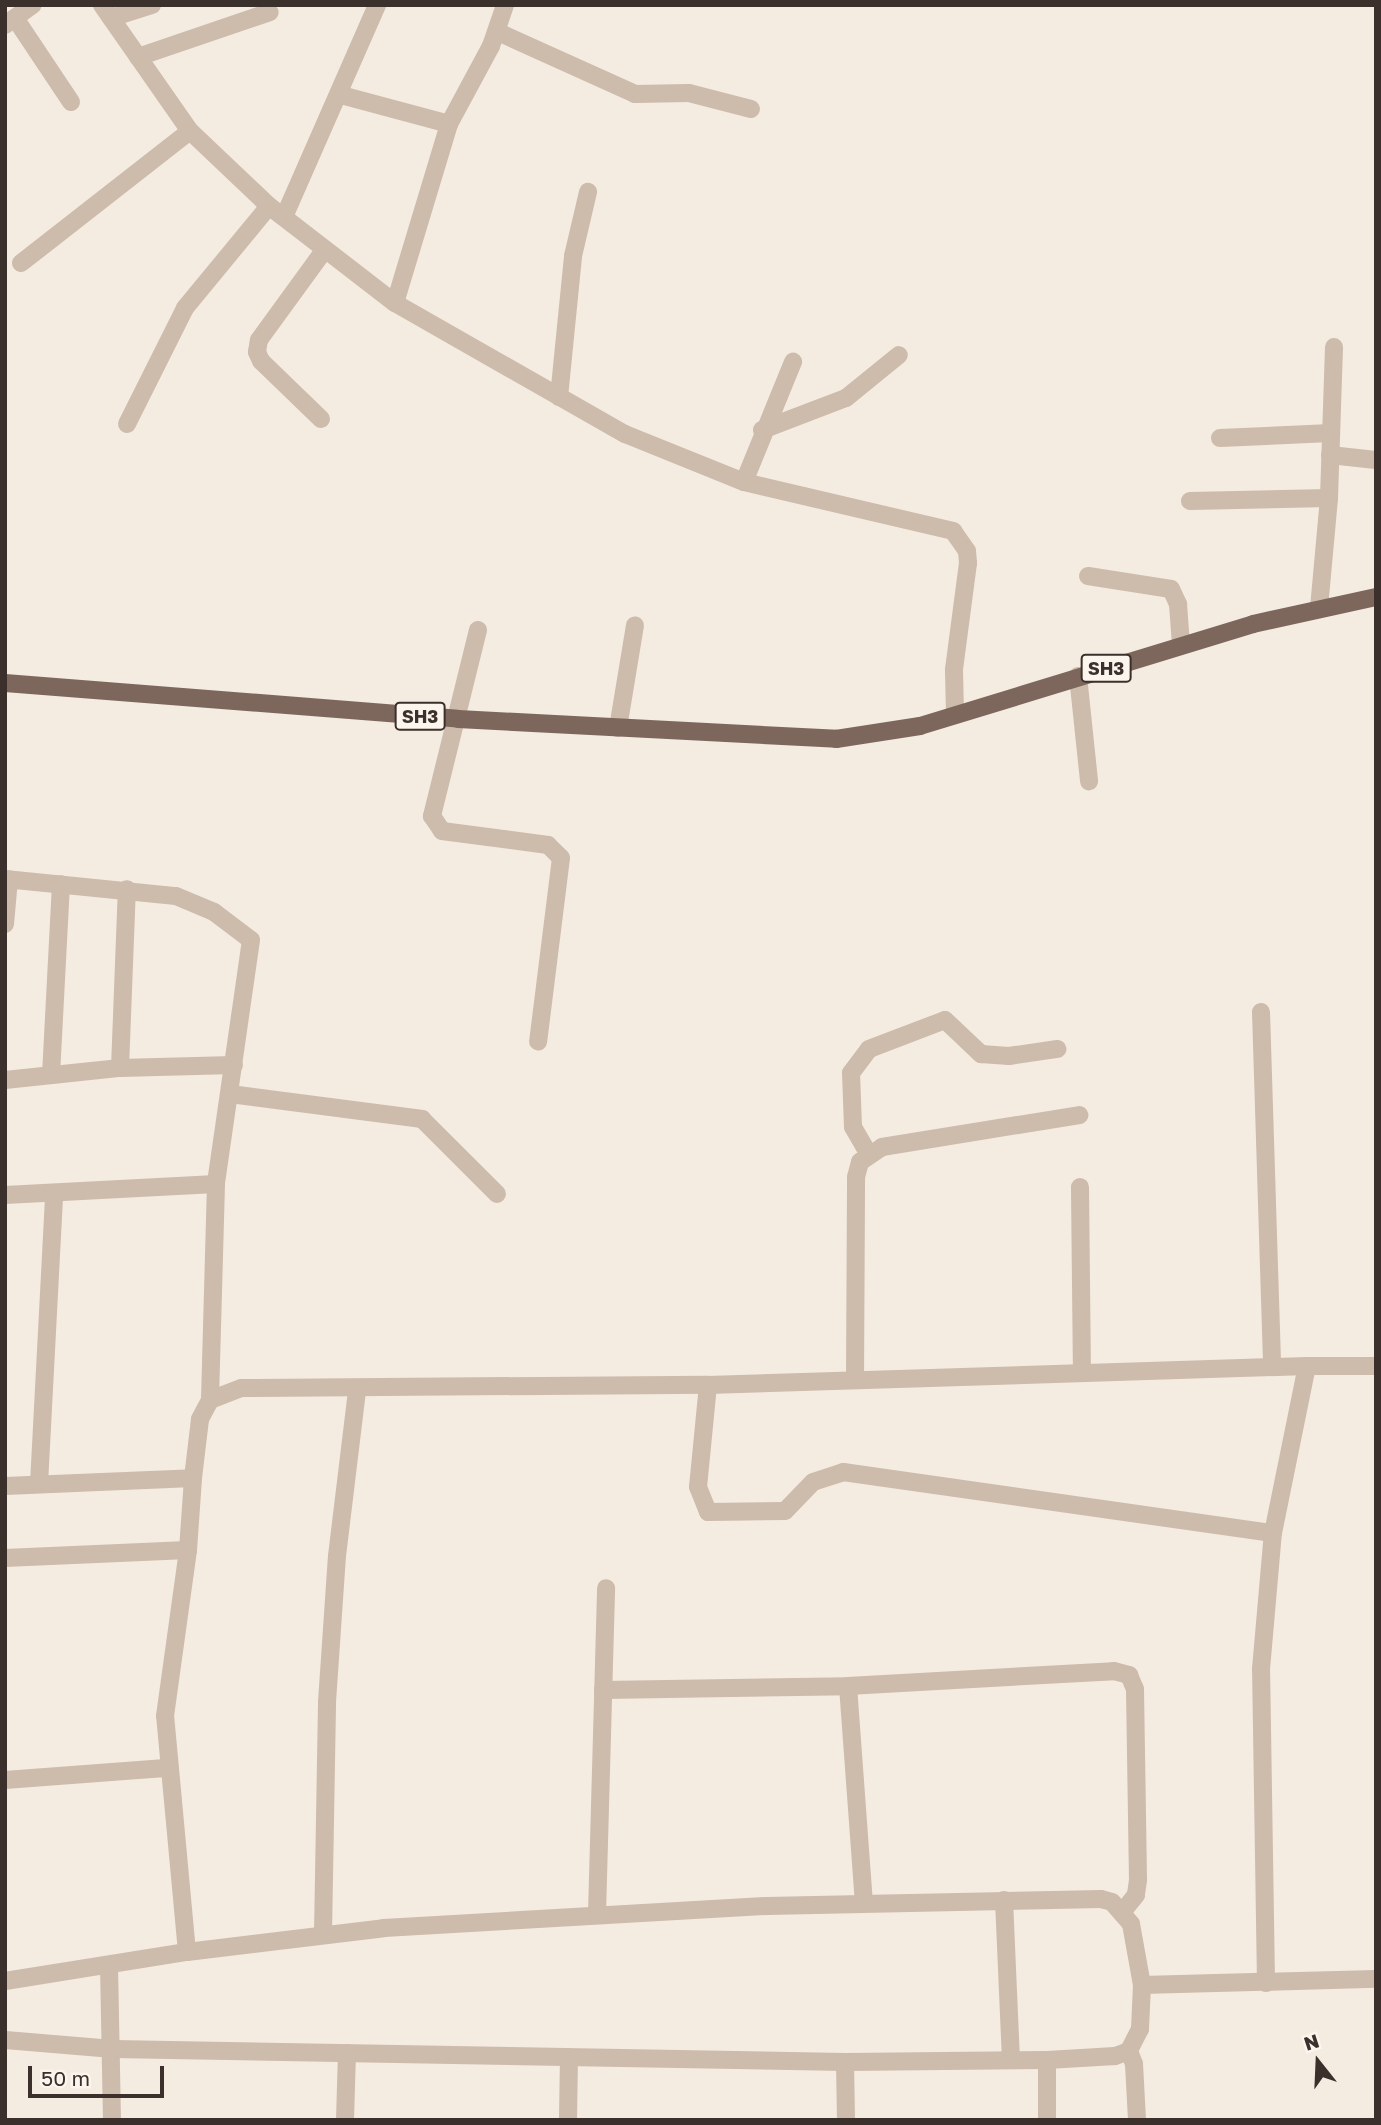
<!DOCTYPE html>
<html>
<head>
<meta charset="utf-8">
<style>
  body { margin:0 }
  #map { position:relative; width:1381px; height:2125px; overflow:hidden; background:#f4ebe1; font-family:"Golos Text",sans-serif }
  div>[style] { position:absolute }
  .minor>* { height:18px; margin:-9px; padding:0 9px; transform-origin:9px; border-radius:9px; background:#cdbbac }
  .major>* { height:18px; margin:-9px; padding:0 9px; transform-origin:9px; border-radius:9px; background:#7d675c }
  span { translate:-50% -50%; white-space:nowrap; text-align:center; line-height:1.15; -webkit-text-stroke:5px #fbf5ee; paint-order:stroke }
  .shield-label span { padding:2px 5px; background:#fbf5ee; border:2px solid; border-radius:5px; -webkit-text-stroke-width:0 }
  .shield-label { font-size:18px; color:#3b302b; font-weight:700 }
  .frame { position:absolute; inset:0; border:7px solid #3b302b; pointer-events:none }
  .north { position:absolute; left:1283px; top:2027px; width:70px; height:70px; -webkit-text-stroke:5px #fbf5ee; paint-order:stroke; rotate:342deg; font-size:19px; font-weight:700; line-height:28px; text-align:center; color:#3b302b }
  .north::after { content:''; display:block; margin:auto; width:24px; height:32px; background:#3b302b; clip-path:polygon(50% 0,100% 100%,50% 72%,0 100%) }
  .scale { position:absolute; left:28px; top:2066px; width:136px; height:32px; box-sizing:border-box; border:4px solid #3b302b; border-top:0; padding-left:9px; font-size:21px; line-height:24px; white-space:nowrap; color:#3b302b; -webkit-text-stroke:5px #fbf5ee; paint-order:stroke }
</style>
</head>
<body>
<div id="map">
  <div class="minor">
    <i style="left:102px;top:5px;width:154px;rotate:55.1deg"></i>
    <i style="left:190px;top:131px;width:109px;rotate:43.5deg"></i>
    <i style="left:269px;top:206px;width:159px;rotate:37.6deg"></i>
    <i style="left:395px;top:303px;width:265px;rotate:29.7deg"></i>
    <i style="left:625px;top:434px;width:128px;rotate:22deg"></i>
    <i style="left:744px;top:482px;width:215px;rotate:13.2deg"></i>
    <i style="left:953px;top:531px;width:24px;rotate:55deg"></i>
    <i style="left:967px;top:551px;width:12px;rotate:85deg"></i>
    <i style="left:968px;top:563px;width:108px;rotate:97.5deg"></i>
    <i style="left:954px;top:670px;width:45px;rotate:88.7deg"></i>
    <i style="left:15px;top:18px;width:101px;rotate:56.3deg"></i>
    <i style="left:111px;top:18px;width:43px;rotate:-17.6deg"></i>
    <i style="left:5px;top:25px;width:34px;rotate:-36deg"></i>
    <i style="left:498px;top:32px;width:150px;rotate:24.3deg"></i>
    <i style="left:635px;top:94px;width:54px;rotate:-1.1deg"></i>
    <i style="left:689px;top:93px;width:64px;rotate:14.5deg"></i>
    <i style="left:138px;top:57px;width:139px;rotate:-18.8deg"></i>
    <i style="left:341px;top:95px;width:112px;rotate:15deg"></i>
    <i style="left:284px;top:217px;width:232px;rotate:-66.3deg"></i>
    <i style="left:21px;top:263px;width:214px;rotate:-38deg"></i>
    <i style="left:395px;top:303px;width:187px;rotate:-73.2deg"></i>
    <i style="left:449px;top:124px;width:89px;rotate:-61.7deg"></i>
    <i style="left:491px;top:46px;width:43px;rotate:-71.1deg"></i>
    <i style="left:559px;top:397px;width:142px;rotate:-84.3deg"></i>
    <i style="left:573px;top:256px;width:66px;rotate:-76.8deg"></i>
    <i style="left:321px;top:419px;width:83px;rotate:-136deg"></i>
    <i style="left:261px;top:361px;width:10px;rotate:-114deg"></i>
    <i style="left:257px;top:352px;width:12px;rotate:-81deg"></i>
    <i style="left:259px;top:340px;width:112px;rotate:-54deg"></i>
    <i style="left:127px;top:424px;width:130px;rotate:-63.4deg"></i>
    <i style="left:185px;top:308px;width:132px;rotate:-50.5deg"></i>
    <i style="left:762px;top:430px;width:90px;rotate:-20.9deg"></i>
    <i style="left:846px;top:398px;width:68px;rotate:-39.1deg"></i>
    <i style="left:1220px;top:438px;width:111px;rotate:-2.6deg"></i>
    <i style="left:1330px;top:455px;width:46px;rotate:6.2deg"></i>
    <i style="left:744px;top:482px;width:130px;rotate:-67.8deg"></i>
    <i style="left:1190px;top:501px;width:139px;rotate:-1.2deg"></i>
    <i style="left:1088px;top:576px;width:84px;rotate:8.9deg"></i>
    <i style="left:1171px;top:589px;width:17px;rotate:65deg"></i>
    <i style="left:1178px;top:604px;width:41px;rotate:85.8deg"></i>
    <i style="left:1319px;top:608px;width:110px;rotate:-84.8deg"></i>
    <i style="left:1329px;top:498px;width:151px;rotate:-88.1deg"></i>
    <i style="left:478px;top:630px;width:192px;rotate:103.9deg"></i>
    <i style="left:432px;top:816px;width:18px;rotate:56deg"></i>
    <i style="left:442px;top:831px;width:107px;rotate:7.5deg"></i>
    <i style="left:548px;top:845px;width:18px;rotate:45deg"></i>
    <i style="left:561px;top:858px;width:185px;rotate:97.1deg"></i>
    <i style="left:1078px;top:676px;width:106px;rotate:84deg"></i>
    <i style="left:618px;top:728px;width:104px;rotate:-80.6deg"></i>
    <i style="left:5px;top:879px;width:172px;rotate:5.7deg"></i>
    <i style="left:176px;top:896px;width:41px;rotate:22.8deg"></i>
    <i style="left:214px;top:912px;width:46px;rotate:37.1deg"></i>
    <i style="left:251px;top:940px;width:246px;rotate:98.2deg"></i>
    <i style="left:216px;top:1184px;width:216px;rotate:91.6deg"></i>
    <i style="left:5px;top:924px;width:45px;rotate:-84.9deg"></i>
    <i style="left:1261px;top:1012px;width:353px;rotate:88.2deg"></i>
    <i style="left:120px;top:1068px;width:179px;rotate:-87.8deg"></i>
    <i style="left:51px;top:1075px;width:191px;rotate:-87deg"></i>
    <i style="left:5px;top:1080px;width:116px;rotate:-6deg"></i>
    <i style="left:120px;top:1068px;width:114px;rotate:-1.5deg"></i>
    <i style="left:230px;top:1094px;width:194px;rotate:7.4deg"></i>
    <i style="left:422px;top:1119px;width:106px;rotate:45deg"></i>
    <i style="left:868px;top:1153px;width:30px;rotate:-120deg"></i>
    <i style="left:853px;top:1127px;width:54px;rotate:-92.1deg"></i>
    <i style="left:851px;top:1073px;width:30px;rotate:-53deg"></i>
    <i style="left:869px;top:1049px;width:81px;rotate:-20.9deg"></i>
    <i style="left:945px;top:1020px;width:50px;rotate:43.4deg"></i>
    <i style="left:981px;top:1054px;width:28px;rotate:4deg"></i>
    <i style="left:1009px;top:1056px;width:49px;rotate:-8.3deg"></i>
    <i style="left:1080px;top:1187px;width:184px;rotate:89.4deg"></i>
    <i style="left:5px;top:1195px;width:211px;rotate:-3deg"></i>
    <i style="left:855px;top:1379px;width:202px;rotate:-89.7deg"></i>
    <i style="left:856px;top:1177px;width:16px;rotate:-75deg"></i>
    <i style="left:860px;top:1162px;width:27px;rotate:-34deg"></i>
    <i style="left:882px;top:1147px;width:200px;rotate:-9.2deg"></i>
    <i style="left:708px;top:1385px;width:102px;rotate:95.6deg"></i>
    <i style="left:698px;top:1487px;width:27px;rotate:68deg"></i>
    <i style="left:708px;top:1512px;width:77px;rotate:-0.7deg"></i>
    <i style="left:785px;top:1511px;width:40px;rotate:-46deg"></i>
    <i style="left:813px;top:1482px;width:32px;rotate:-18deg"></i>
    <i style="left:843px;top:1472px;width:434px;rotate:8.1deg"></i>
    <i style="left:39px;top:1484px;width:291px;rotate:-87deg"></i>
    <i style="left:5px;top:1486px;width:188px;rotate:-2.4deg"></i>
    <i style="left:193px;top:1478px;width:59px;rotate:-83.2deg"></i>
    <i style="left:200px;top:1419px;width:21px;rotate:-62deg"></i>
    <i style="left:210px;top:1400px;width:33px;rotate:-21deg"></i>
    <i style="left:241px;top:1388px;width:467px;rotate:-0.4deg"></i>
    <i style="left:708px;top:1385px;width:599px;rotate:-1.82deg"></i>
    <i style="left:5px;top:1558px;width:183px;rotate:-2.5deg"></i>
    <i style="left:848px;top:1686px;width:217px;rotate:85.8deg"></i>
    <i style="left:603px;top:1690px;width:245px;rotate:-0.9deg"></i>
    <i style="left:848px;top:1686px;width:266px;rotate:-3.2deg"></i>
    <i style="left:1114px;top:1671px;width:16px;rotate:15deg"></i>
    <i style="left:1129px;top:1675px;width:15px;rotate:67deg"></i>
    <i style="left:1135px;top:1689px;width:191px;rotate:89.1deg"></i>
    <i style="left:1138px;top:1880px;width:15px;rotate:98deg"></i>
    <i style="left:1136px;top:1895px;width:21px;rotate:129deg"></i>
    <i style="left:5px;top:1780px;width:161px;rotate:-4.3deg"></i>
    <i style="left:1004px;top:1900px;width:160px;rotate:87.5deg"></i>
    <i style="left:597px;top:1914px;width:326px;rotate:-88.4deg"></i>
    <i style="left:323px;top:1934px;width:232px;rotate:-89deg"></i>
    <i style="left:327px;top:1702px;width:146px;rotate:-86.1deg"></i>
    <i style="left:337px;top:1556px;width:167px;rotate:-83.1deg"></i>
    <i style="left:187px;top:1952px;width:237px;rotate:-95.3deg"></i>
    <i style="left:165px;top:1716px;width:168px;rotate:-82.1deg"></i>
    <i style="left:188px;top:1550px;width:72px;rotate:-86deg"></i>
    <i style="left:109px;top:1965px;width:155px;rotate:88.9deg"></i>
    <i style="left:5px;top:1981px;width:184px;rotate:-9.1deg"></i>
    <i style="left:187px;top:1952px;width:198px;rotate:-6.9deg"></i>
    <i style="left:384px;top:1928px;width:384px;rotate:-3.3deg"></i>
    <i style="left:767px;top:1906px;width:334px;rotate:-1.2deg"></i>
    <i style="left:1101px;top:1899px;width:11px;rotate:15deg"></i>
    <i style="left:1112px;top:1902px;width:29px;rotate:49deg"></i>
    <i style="left:1131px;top:1924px;width:62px;rotate:79.8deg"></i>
    <i style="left:1142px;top:1985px;width:44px;rotate:92.6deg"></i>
    <i style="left:1140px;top:2029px;width:25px;rotate:117deg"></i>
    <i style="left:1129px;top:2051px;width:15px;rotate:160deg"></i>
    <i style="left:1115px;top:2056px;width:68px;rotate:176.6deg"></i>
    <i style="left:1047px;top:2060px;width:202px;rotate:179.4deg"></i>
    <i style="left:845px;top:2062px;width:732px;rotate:-178.98deg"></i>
    <i style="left:113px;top:2049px;width:108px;rotate:-175.2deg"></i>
    <i style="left:1266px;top:1983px;width:314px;rotate:-90.9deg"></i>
    <i style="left:1261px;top:1669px;width:137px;rotate:-85deg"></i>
    <i style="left:1273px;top:1533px;width:170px;rotate:-78.5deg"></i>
    <i style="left:1307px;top:1366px;width:69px"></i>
    <i style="left:1142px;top:1985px;width:234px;rotate:-1.5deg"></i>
    <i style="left:1129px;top:2051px;width:14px;rotate:69deg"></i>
    <i style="left:1134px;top:2064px;width:56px;rotate:86.9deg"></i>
    <i style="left:1047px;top:2060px;width:60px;rotate:90deg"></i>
    <i style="left:845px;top:2062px;width:58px;rotate:89deg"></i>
    <i style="left:345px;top:2120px;width:67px;rotate:-88.3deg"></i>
    <i style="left:568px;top:2120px;width:63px;rotate:-89.1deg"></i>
  </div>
  <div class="major">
    <i style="left:5px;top:683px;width:454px;rotate:4.5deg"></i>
    <i style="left:458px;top:719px;width:379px;rotate:3deg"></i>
    <i style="left:836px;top:739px;width:85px;rotate:-8.8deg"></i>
    <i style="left:920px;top:726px;width:348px;rotate:-17deg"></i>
    <i style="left:1253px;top:624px;width:126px;rotate:-12.4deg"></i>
  </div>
  <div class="shield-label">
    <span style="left:1106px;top:668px">SH3</span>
    <span style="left:420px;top:716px">SH3</span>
  </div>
  <div class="frame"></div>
  <div class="north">N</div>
  <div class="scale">50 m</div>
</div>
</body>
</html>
